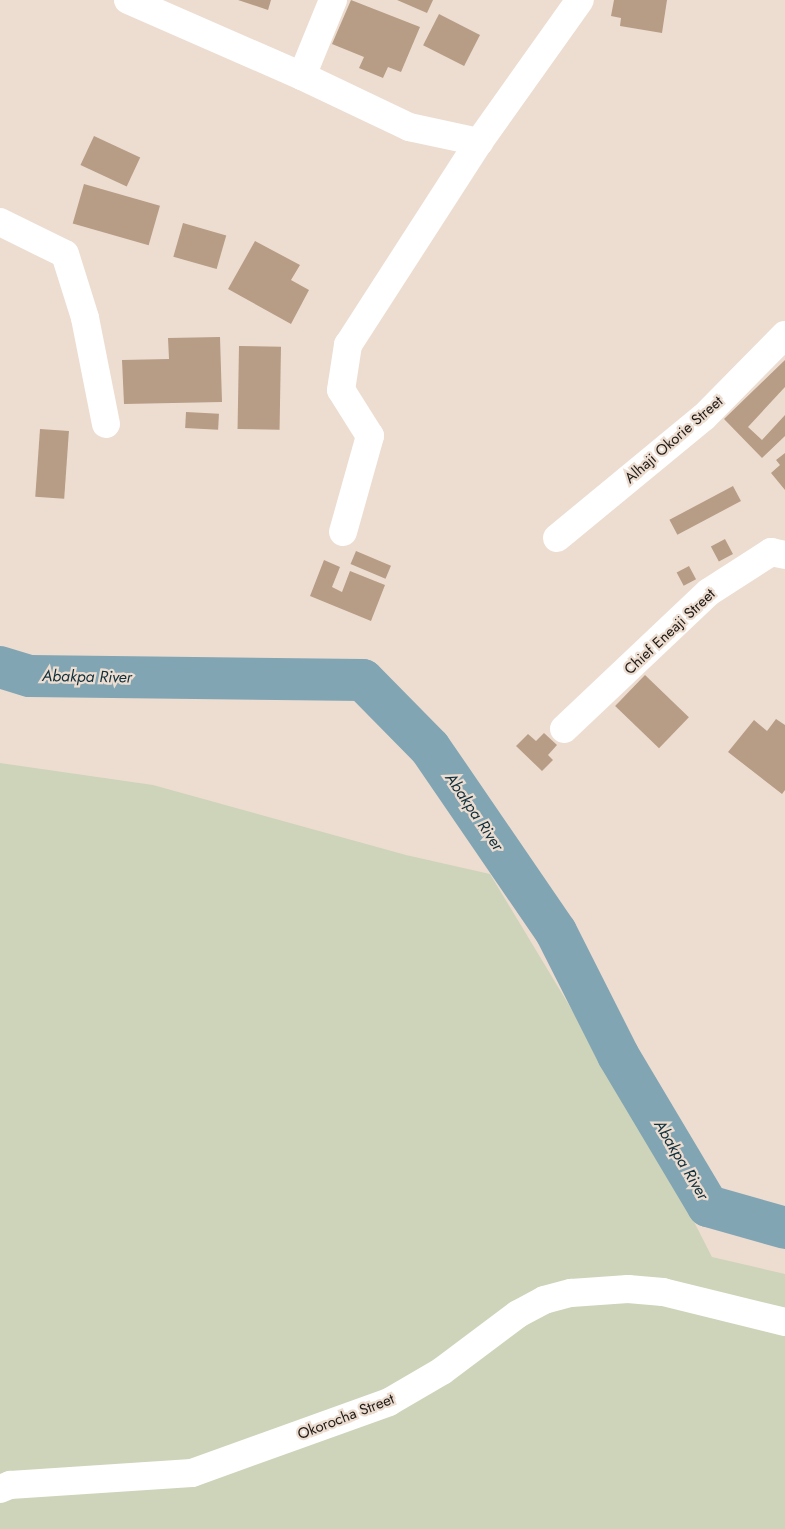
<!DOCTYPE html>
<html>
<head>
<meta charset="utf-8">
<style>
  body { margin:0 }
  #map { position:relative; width:785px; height:1529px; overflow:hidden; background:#edddd0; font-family:Jost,sans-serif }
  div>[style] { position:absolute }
  .green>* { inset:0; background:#cdd4b9 }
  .river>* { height:42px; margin:-21px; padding:0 21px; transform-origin:21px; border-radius:21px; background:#82a5b4 }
  .building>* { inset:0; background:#b79c86; transform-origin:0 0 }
  .street>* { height:28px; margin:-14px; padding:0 14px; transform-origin:14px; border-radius:14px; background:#fff }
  span { translate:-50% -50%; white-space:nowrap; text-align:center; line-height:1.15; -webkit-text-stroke:4.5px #edddd0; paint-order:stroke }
  .street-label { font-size:15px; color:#211c17 }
  .water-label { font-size:16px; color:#0f303d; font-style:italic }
</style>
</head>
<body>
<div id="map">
  <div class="green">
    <i style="clip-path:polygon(0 763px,153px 785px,406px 855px,490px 874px,663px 1161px,712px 1257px,785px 1274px,785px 1529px,0 1529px)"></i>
  </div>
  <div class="river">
    <i style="left:0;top:667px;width:31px;rotate:17deg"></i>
    <i style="left:30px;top:676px;width:333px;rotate:0.7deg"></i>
    <i style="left:363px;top:680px;width:95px;rotate:45.4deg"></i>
    <i style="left:430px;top:748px;width:223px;rotate:55.6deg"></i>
    <i style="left:556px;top:932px;width:138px;rotate:63.2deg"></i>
    <i style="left:618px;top:1055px;width:176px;rotate:59.2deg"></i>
    <i style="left:708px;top:1206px;width:80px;rotate:15.9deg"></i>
  </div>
  <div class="building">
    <i style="clip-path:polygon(238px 0,271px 0,268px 10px)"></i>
    <i style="clip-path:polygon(351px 0,420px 27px,401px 72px,388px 67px,383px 78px,359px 68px,364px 57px,332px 44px)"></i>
    <i style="clip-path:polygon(397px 0,433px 0,427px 13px)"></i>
    <i style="clip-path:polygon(614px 0,667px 0,662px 33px,620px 26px,621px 18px,611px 16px)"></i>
    <i style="left:439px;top:14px;width:46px;height:35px;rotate:27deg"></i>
    <i style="left:94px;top:136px;width:51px;height:32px;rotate:25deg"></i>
    <i style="left:84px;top:184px;width:79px;height:41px;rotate:16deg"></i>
    <i style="left:183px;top:223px;width:45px;height:35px;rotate:16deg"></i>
    <i style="clip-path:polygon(255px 241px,300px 265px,291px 280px,309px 290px,291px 324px,228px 289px)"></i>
    <i style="clip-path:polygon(220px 337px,222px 402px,124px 404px,122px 360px,169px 359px,168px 338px)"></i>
    <i style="left:239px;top:346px;width:42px;height:83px;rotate:1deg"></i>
    <i style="clip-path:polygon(785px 360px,785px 387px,748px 427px,762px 440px,785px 415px,785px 436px,762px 458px,724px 419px)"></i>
    <i style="left:186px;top:412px;width:33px;height:16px;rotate:3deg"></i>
    <i style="left:40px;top:429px;width:29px;height:68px;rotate:4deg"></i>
    <i style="clip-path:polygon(785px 453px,785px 490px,771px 473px,780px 465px,776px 460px)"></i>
    <i style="left:733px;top:486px;width:17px;height:72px;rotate:62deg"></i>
    <i style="left:725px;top:539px;width:17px;height:16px;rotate:62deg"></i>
    <i style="left:356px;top:551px;width:38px;height:14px;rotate:23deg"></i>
    <i style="clip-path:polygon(324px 560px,340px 567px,332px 587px,342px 592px,350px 571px,385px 585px,371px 621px,310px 596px)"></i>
    <i style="left:689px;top:566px;width:15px;height:14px;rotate:62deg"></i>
    <i style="left:645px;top:675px;width:61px;height:43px;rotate:44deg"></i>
    <i style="clip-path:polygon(776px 719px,785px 725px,785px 790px,782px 794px,728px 752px,754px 720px,767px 731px)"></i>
    <i style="clip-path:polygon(544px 733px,557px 745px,548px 755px,553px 760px,542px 771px,516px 746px,528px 734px,536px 741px)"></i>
  </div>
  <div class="street">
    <i style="left:128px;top:0;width:190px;rotate:23.6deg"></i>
    <i style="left:302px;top:76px;width:119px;rotate:25.5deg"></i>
    <i style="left:409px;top:127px;width:72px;rotate:12.1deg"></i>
    <i style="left:479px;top:142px;width:174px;rotate:-54.6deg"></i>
    <i style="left:302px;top:76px;width:82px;rotate:-67.8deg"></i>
    <i style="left:0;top:222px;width:72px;rotate:26.2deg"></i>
    <i style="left:65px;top:254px;width:67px;rotate:72.6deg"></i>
    <i style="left:85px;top:318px;width:108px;rotate:78.8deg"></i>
    <i style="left:343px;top:532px;width:100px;rotate:-74.3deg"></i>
    <i style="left:370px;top:436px;width:54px;rotate:-122.2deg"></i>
    <i style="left:341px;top:390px;width:46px;rotate:-81.2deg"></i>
    <i style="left:348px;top:345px;width:242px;rotate:-57.2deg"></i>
    <i style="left:557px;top:538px;width:190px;rotate:-39.5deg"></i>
    <i style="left:704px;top:417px;width:115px;rotate:-45.4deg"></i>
    <i style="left:564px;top:729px;width:199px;rotate:-43.4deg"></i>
    <i style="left:709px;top:592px;width:74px;rotate:-32.8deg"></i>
    <i style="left:771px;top:552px;width:14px;rotate:12deg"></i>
    <i style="left:0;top:1489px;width:11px;rotate:-22deg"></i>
    <i style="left:10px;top:1485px;width:182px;rotate:-3.8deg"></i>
    <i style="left:192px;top:1473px;width:209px;rotate:-19.8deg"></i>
    <i style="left:389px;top:1402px;width:61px;rotate:-30.3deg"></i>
    <i style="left:442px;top:1371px;width:95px;rotate:-36.9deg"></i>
    <i style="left:518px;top:1314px;width:30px;rotate:-28deg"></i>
    <i style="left:544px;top:1300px;width:28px;rotate:-15deg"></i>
    <i style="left:571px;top:1293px;width:57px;rotate:-4deg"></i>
    <i style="left:628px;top:1289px;width:35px;rotate:5deg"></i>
    <i style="left:663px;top:1292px;width:126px;rotate:13.8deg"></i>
  </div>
  <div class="street-label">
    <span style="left:674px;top:440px;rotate:-41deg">Alhaji Okorie Street</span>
    <span style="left:670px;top:632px;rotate:-43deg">Chief Eneaji Street</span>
    <span style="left:346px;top:1417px;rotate:-21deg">Okorocha Street</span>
  </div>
  <div class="water-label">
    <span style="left:87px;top:677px;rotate:1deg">Abakpa River</span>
    <span style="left:474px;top:812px;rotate:56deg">Abakpa River</span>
    <span style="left:681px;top:1160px;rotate:59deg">Abakpa River</span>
  </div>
</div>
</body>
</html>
